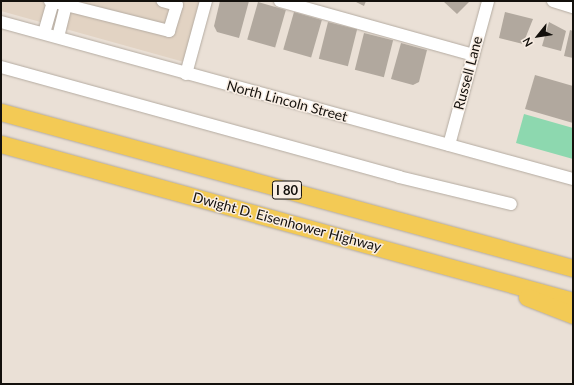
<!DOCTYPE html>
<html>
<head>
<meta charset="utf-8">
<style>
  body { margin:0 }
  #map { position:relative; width:574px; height:385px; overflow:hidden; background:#eae0d6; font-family:Lato,sans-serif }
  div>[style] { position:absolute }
  .built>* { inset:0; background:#e2d3c3 }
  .green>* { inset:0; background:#8dd8af }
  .building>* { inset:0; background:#b1a89e; transform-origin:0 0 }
  .roads { filter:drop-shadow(0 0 1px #b4aba1) drop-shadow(0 0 1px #b4aba1) }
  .minor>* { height:12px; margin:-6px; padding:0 6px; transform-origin:6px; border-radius:6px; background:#fff }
  .highway>* { height:17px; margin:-8.5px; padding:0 8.5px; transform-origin:8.5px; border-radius:8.5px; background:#f3ca55 }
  span { translate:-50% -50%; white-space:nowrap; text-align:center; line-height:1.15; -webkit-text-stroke:3px #f8ede3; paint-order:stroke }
  .shield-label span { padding:1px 3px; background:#f8ede3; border:1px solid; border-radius:3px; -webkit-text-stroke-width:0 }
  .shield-label { font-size:13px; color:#13100c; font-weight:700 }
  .street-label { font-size:14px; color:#13100c }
  .frame { position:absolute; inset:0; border:2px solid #13100c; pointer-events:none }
  .north { position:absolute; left:518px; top:16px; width:40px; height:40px; -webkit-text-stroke:3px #f8ede3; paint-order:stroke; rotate:240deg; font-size:11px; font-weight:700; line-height:16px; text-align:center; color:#13100c }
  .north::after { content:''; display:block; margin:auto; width:14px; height:18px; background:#13100c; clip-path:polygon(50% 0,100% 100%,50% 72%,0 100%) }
</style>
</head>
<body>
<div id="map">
  <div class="built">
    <i style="clip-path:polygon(1px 1px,199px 1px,184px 62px,1px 11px)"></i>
  </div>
  <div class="green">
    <i style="clip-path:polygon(524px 114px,573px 128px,573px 159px,516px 143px)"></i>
  </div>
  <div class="building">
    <i style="clip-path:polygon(220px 1px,249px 1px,239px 38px,217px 32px,214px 26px)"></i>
    <i style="clip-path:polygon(354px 1px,366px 1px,364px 6px)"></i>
    <i style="clip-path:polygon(443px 1px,470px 1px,457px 14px)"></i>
    <i style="left:258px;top:2px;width:29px;height:39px;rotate:16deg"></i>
    <i style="left:294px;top:12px;width:29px;height:39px;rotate:16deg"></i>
    <i style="clip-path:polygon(505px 12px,533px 19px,523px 44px,499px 38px)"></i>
    <i style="left:328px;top:22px;width:30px;height:38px;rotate:14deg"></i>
    <i style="clip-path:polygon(549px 22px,566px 31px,561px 51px,542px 46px)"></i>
    <i style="clip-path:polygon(570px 30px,573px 31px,573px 58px,564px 56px)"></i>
    <i style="left:364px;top:33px;width:30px;height:38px;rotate:14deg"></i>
    <i style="clip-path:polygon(401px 43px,427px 50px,419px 82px,413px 85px,391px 79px)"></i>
    <i style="clip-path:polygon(535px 75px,573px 86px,573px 123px,525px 109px)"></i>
  </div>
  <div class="roads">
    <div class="minor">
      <i style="left:50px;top:1px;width:123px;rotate:14.1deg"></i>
      <i style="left:169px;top:31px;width:27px;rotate:-73deg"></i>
      <i style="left:177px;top:5px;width:15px;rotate:-164deg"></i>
      <i style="left:280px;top:1px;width:201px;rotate:15.6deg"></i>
      <i style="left:553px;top:1px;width:21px;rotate:17deg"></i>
      <i style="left:1px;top:22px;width:593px;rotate:15.35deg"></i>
      <i style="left:44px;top:33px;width:32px;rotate:-74deg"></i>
      <i style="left:58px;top:37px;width:33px;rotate:-76deg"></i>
      <i style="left:1px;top:67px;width:413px;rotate:15.4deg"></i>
      <i style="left:399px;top:177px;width:115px;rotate:13.6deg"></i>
      <i style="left:186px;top:74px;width:76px;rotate:-74.7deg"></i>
      <i style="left:449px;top:145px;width:149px;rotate:-74.8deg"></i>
    </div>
    <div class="highway">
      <i style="left:1px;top:112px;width:593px;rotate:15.26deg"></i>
      <i style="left:1px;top:144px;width:593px;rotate:15.35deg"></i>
      <i style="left:527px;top:297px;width:49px;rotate:21.4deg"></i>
    </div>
  </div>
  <div class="shield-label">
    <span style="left:287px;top:190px">I 80</span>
  </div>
  <div class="street-label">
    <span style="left:468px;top:73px;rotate:-75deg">Russell Lane</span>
    <span style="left:287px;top:101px;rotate:15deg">North Lincoln Street</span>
    <span style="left:287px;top:222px;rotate:15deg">Dwight D. Eisenhower Highway</span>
  </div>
  <div class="frame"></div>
  <div class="north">N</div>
</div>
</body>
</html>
